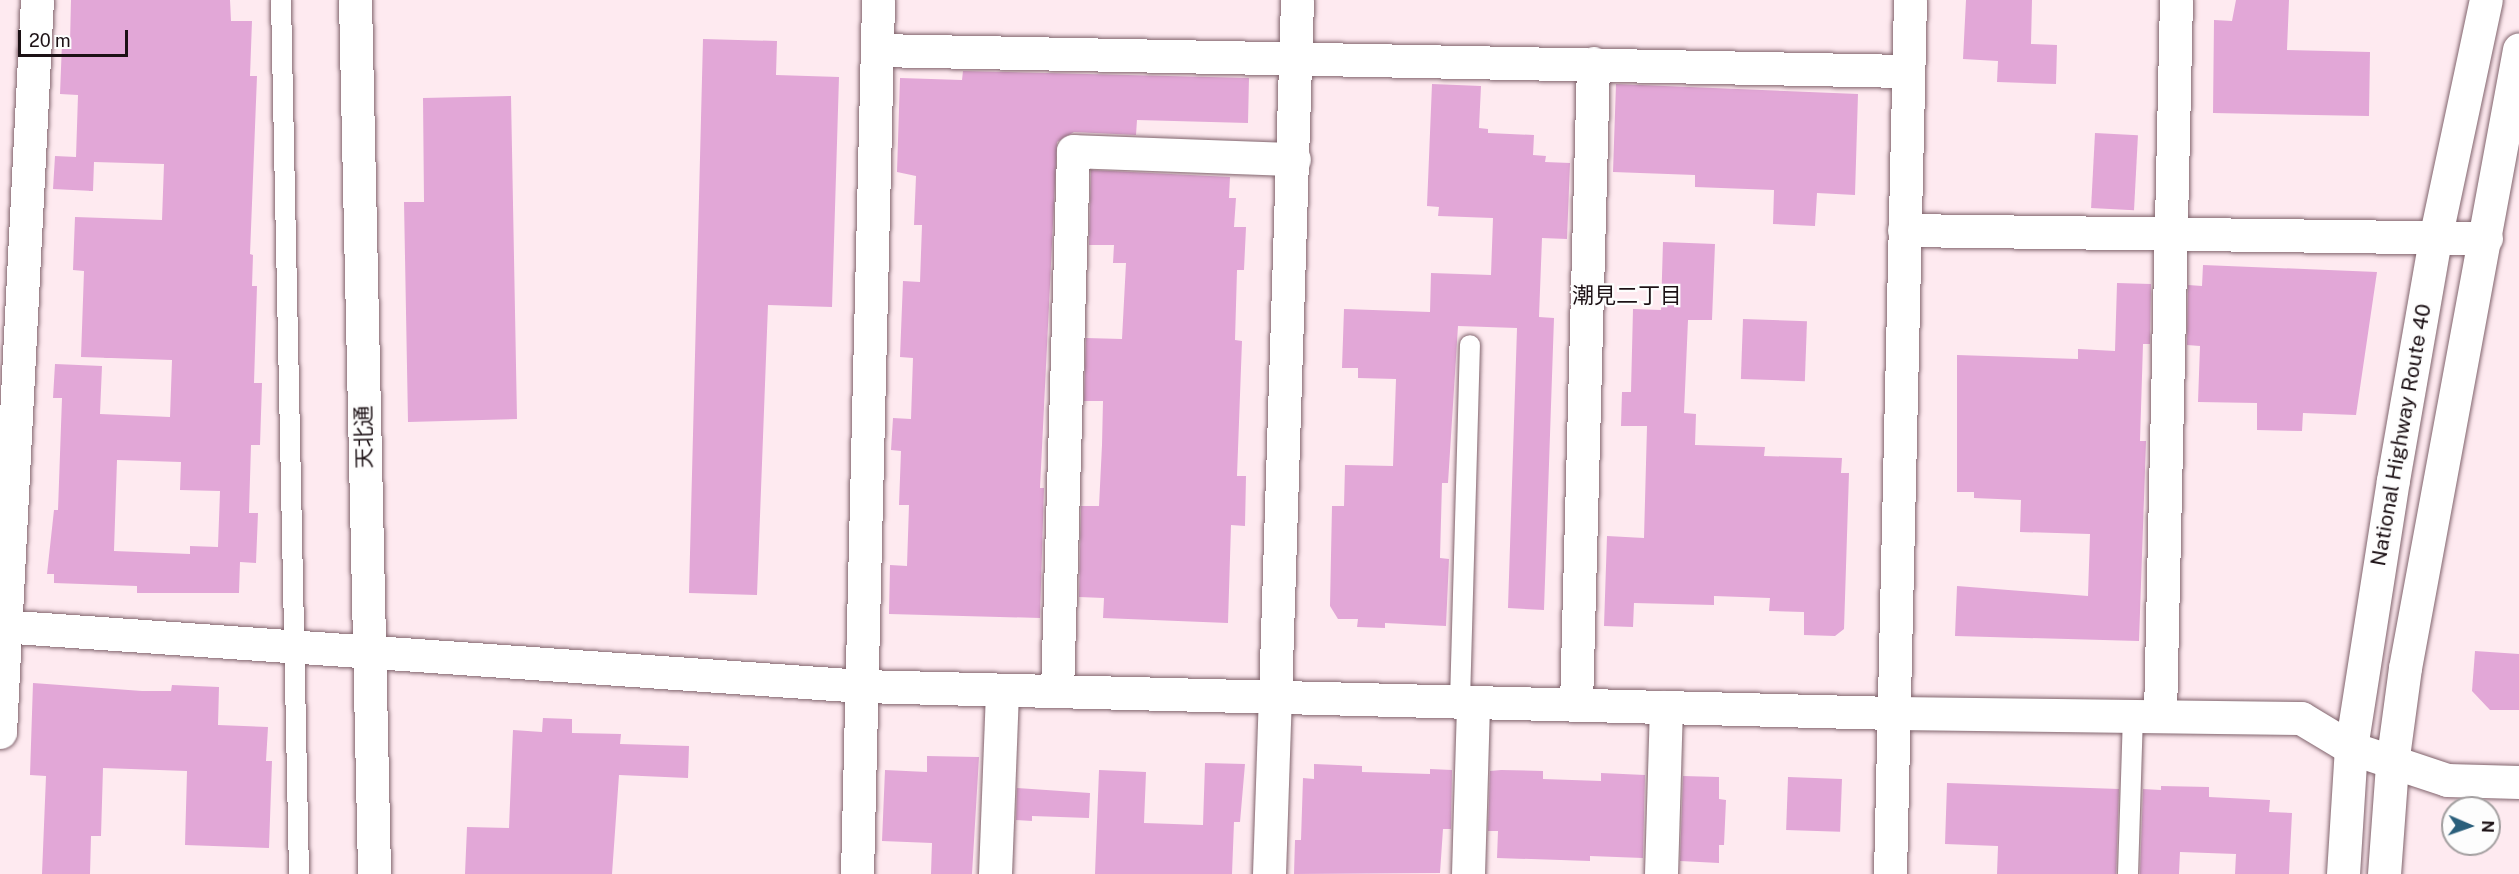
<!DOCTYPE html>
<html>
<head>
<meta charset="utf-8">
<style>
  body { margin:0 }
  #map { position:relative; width:2519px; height:874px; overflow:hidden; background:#feeaf0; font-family:"Public Sans","Noto Sans JP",sans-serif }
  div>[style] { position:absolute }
  .building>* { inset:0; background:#e2a7d7; transform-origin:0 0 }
  .roads { filter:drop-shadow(0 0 2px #81646d) drop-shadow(0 0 2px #81646d) }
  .lane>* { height:20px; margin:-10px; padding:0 10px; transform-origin:10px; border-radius:10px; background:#fff }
  .street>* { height:33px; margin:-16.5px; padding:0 16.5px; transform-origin:16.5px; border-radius:16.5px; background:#fff }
  .secondary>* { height:33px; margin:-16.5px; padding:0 16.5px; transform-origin:16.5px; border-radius:16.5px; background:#fff }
  .highway>* { height:33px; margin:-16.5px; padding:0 16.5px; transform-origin:16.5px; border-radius:16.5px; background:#fff }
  span { translate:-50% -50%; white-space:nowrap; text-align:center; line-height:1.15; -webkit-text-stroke:4.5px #fdfdfd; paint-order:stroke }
  .street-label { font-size:21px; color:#1c1115 }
  .neighbourhood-label { font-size:22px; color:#1c1115 }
  .north { position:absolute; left:2441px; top:796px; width:60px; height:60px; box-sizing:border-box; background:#fdfdfd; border:2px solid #a39fa0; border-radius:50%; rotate:92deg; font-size:16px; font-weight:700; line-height:24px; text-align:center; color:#1c1115 }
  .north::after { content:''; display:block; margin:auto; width:21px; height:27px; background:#2b5f7b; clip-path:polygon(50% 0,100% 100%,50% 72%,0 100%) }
  .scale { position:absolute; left:18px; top:30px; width:110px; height:27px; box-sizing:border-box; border:3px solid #1c1115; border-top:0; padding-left:8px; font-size:18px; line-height:21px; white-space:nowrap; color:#1c1115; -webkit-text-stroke:4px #fdfdfd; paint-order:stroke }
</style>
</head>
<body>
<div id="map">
  <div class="building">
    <i style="clip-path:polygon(evenodd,71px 0,230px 0,231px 21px,252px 21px,250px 76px,257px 76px,250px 254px,253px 255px,252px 286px,257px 286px,254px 383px,262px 383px,260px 445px,251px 445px,249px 513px,258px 513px,256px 563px,240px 562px,239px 593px,137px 593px,137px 586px,54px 583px,54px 574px,47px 574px,54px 510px,58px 510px,62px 398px,53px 398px,55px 364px,102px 366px,100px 414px,170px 417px,172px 360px,81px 357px,84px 271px,73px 270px,75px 217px,162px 220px,164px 164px,94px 162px,93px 191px,53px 189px,55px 156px,76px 157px,78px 95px,60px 94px,62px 43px,70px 43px,71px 0,117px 460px,181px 462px,180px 490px,220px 491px,218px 547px,190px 546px,190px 554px,114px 551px,117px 460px)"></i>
    <i style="clip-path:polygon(1966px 0,2032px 0,2031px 44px,2057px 45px,2056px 84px,1997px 82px,1998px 61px,1963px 59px)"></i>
    <i style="clip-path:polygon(2236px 0,2289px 0,2287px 50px,2370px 52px,2369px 116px,2213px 113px,2214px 20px,2232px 21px)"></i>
    <i style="clip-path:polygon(703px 39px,777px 41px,776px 75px,839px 77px,832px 307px,768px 305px,757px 595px,689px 593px)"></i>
    <i style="clip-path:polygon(963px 71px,1249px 78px,1248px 123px,1137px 120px,1136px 135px,1074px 132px,1057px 142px,1040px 488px,1044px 488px,1040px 618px,889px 614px,890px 565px,907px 566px,909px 505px,899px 505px,901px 451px,891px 450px,893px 418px,911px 419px,913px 358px,900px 357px,903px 281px,920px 282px,922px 225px,914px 225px,916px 176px,897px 172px,900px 78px,962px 80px)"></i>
    <i style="clip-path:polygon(1432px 84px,1481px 86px,1479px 128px,1488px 129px,1488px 133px,1534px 135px,1533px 155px,1546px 156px,1545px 162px,1570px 163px,1567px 239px,1542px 238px,1539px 317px,1554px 318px,1544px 610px,1508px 608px,1517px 328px,1458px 326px,1448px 483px,1442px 483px,1440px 558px,1449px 559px,1446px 626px,1385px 623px,1385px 628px,1357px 627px,1358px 619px,1338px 619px,1330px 606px,1332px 506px,1344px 506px,1345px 465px,1393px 466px,1396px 379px,1358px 378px,1358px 368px,1342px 368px,1344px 309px,1430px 312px,1431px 273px,1491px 275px,1493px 218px,1438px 216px,1439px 207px,1427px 206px)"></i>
    <i style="clip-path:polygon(1616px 84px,1858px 94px,1855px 195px,1817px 193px,1815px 226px,1773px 224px,1774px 190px,1695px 187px,1695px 175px,1613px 172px)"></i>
    <i style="clip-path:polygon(511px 96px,517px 419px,408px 422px,404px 202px,424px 202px,423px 98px)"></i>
    <i style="left:2095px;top:133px;width:43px;height:75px;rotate:3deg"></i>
    <i style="clip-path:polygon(1091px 170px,1230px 177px,1229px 198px,1236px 198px,1234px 227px,1246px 227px,1244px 270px,1237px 270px,1235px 340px,1242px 341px,1237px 476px,1246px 476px,1245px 526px,1231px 525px,1228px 623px,1103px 618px,1104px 598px,1079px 597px,1081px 506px,1099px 506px,1102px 445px,1103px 401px,1084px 401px,1086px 338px,1122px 339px,1126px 263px,1113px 263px,1114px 245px,1089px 245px)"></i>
    <i style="clip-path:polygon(1663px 242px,1715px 244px,1712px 320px,1688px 320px,1684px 413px,1696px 414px,1695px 445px,1765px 447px,1764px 456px,1842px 458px,1841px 473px,1849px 473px,1844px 629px,1835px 636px,1804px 635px,1804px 612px,1769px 611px,1770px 598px,1714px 596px,1714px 605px,1634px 603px,1633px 627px,1604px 626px,1607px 536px,1644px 538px,1647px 426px,1621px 426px,1622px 392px,1631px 392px,1633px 309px,1661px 310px)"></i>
    <i style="clip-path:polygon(2203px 265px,2377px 272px,2356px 415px,2303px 413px,2302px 431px,2257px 430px,2257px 403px,2198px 402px,2200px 346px,2187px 345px,2188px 285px,2202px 286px)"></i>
    <i style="clip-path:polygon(2117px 283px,2151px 284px,2150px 344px,2143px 344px,2140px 441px,2146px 441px,2139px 641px,1955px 636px,1957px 586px,2088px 596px,2090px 534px,2020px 532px,2021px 500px,1974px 498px,1974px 492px,1957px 492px,1957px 355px,2078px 359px,2078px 349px,2115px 351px)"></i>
    <i style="left:1743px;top:319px;width:64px;height:60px;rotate:2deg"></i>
    <i style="clip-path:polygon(2475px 651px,2519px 654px,2519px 710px,2490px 710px,2472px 691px)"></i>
    <i style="clip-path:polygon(33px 683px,142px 691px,171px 691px,172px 685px,219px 687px,218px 725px,268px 727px,266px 761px,272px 761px,269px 848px,185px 845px,187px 771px,103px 768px,101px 836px,91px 836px,90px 874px,42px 874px,46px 776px,30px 775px)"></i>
    <i style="clip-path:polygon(543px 718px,572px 719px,572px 733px,621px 734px,620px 744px,689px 746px,688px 778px,619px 775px,612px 874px,465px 874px,467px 827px,509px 828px,513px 730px,542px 732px)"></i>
    <i style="clip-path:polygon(927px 756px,979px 757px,972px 874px,931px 874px,932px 843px,882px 841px,885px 770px,927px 772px)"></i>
    <i style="clip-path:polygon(1205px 763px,1245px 764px,1240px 822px,1234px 822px,1232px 874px,1095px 874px,1099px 770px,1146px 772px,1144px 823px,1203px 825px)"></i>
    <i style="clip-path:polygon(1314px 764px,1362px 766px,1362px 772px,1430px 774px,1430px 769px,1452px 770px,1451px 829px,1443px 829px,1440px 873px,1294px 874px,1295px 840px,1301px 840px,1303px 778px,1314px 779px)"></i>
    <i style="clip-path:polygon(1501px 770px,1543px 771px,1543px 779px,1601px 781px,1601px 773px,1645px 775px,1643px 858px,1590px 856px,1590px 861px,1497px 858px,1498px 831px,1488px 831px,1490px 771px)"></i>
    <i style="clip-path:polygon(1683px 776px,1719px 777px,1719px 799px,1726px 800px,1724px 845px,1719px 845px,1719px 863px,1680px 861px)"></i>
    <i style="left:1788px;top:777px;width:54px;height:53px;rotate:2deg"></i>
    <i style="clip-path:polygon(1947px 783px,2119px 789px,2116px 874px,1997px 874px,1998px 846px,1945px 844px)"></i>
    <i style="clip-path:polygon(2161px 786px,2209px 787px,2209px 797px,2270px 800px,2269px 812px,2292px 813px,2289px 874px,2235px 874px,2236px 854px,2180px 852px,2179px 874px,2140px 874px,2143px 789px,2161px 790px)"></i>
    <i style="clip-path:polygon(1017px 788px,1090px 793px,1089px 818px,1032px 816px,1032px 821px,1016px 820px)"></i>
  </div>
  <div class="roads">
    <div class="lane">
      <i style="left:281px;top:0;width:874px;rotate:88.82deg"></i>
      <i style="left:1460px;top:701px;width:356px;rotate:-88.4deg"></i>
      <i style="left:2128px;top:874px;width:159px;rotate:-88.2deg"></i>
    </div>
    <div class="street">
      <i style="left:877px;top:50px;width:1031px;rotate:1.17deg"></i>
      <i style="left:1904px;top:230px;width:582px;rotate:0.79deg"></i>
      <i style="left:1057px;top:691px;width:540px;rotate:-88.3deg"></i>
      <i style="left:1073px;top:151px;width:221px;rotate:2.1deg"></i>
      <i style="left:1576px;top:705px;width:642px;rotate:-88.48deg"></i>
      <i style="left:2160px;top:715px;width:715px;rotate:-88.72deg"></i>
      <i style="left:0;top:732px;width:733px;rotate:-87.11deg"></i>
      <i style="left:857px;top:874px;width:874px;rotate:-88.62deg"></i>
      <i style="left:995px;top:874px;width:184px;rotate:-87.8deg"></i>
      <i style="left:1269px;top:874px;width:177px;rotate:-88.1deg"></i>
      <i style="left:1468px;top:874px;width:172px;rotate:-88.3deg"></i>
      <i style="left:1661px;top:874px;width:167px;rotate:-88.3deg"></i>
    </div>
    <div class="secondary">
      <i style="left:355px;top:0;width:874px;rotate:88.75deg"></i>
      <i style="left:0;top:626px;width:864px;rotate:3.98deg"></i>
      <i style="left:862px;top:686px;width:1030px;rotate:1.5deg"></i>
      <i style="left:1892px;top:713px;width:409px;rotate:0.7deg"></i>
      <i style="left:2301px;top:718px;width:58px;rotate:31deg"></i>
      <i style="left:2351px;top:748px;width:101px;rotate:18.4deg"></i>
      <i style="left:2447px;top:780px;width:72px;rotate:1.6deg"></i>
      <i style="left:1275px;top:697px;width:697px;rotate:-88.19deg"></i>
      <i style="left:1890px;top:874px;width:874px;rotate:-88.69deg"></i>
    </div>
    <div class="highway">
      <i style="left:2343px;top:874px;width:126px;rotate:-86.4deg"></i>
      <i style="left:2351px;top:748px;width:271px;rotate:-81.1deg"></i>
      <i style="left:2393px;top:480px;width:245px;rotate:-80.1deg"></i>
      <i style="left:2435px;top:239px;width:244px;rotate:-78deg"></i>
      <i style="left:2384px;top:874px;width:110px;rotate:-85.8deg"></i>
      <i style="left:2392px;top:764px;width:97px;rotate:-82.3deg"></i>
      <i style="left:2405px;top:668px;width:629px;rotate:-79.56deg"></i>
    </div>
  </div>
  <div class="street-label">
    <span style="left:2401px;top:435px;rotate:-80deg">National Highway Route 40</span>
    <span style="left:364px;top:437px;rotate:-91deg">天北通</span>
  </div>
  <div class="neighbourhood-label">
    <span style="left:1627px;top:296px">潮見二丁目</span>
  </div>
  <div class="north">N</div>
  <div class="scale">20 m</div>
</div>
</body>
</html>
